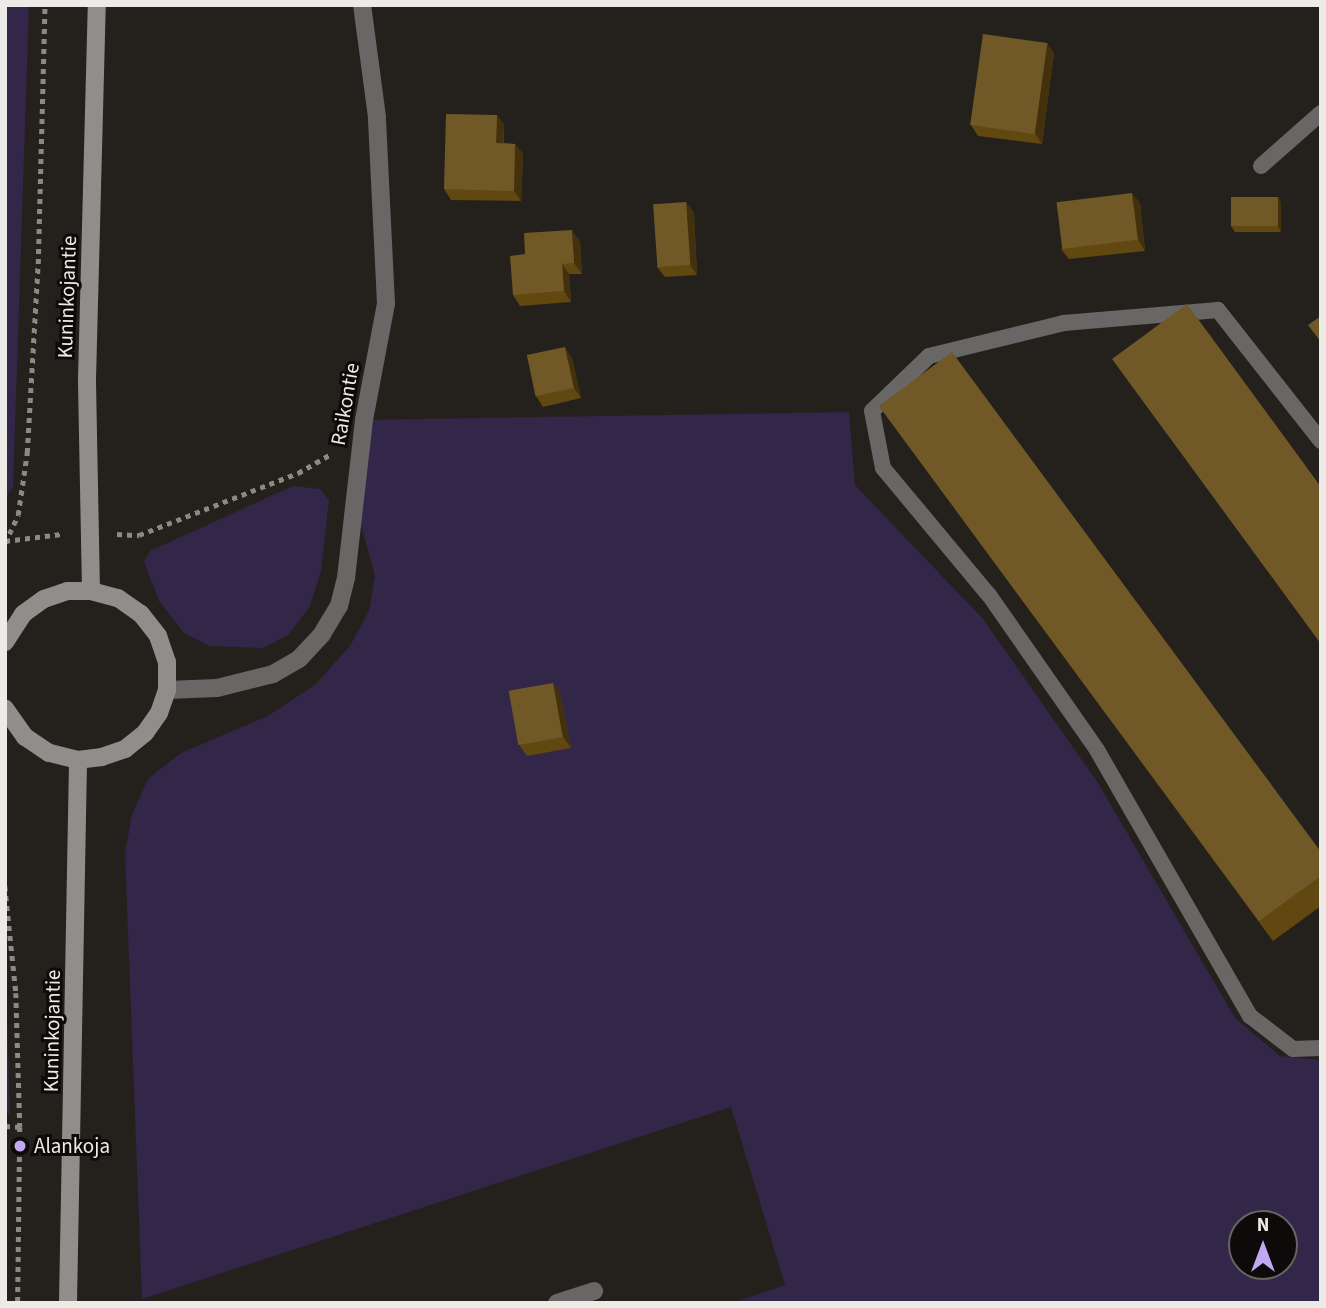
<!DOCTYPE html>
<html>
<head>
<meta charset="utf-8">
<style>
  body { margin:0 }
  #map { position:relative; width:1326px; height:1308px; overflow:hidden; background:#24211d; font-family:"Source Sans 3",sans-serif }
  div>[style] { position:absolute }
  .green>* { inset:0; background:#322649 }
  .path>* { height:4.5px; margin-top:-2.25px; transform-origin:0; background:repeating-linear-gradient(90deg,#8b8985 0 5px,transparent 0 10px) }
  .service>* { height:16px; margin:-8px; padding:0 8px; transform-origin:8px; border-radius:8px; background:#686765 }
  .minor>* { height:18px; margin:-9px; padding:0 9px; transform-origin:9px; border-radius:9px; background:#686765 }
  .secondary>* { height:18px; margin:-9px; padding:0 9px; transform-origin:9px; border-radius:9px; background:#908e8b }
  .wall>* { inset:0; background:#614710 }
  .shaded-wall>* { inset:0; background:#42310c }
  .building>* { inset:0; background:#705927; transform-origin:0 0 }
  .dots>* { width:19px; height:19px; translate:-50% -50%; box-sizing:border-box; border:4px solid #0c0b09; border-radius:50% }
  span { translate:-50% -50%; white-space:nowrap; text-align:center; line-height:1.15; -webkit-text-stroke:6px #0c0b09; paint-order:stroke }
  .street-label { font-size:21px; color:#edebe8 }
  .poi-label { font-size:21px; color:#edebe8 }
  .left { translate:0 -50%; text-align:left }
  .frame { position:absolute; inset:0; border:7px solid #edebe8; pointer-events:none }
  .north { position:absolute; left:1228px; top:1210px; width:70px; height:70px; box-sizing:border-box; background:#0c0b09; border:2px solid #666562; border-radius:50%; rotate:0deg; font-size:19px; font-weight:700; line-height:28px; text-align:center; color:#edebe8 }
  .north::after { content:''; display:block; margin:auto; width:24px; height:32px; background:#c0a8f3; clip-path:polygon(50% 0,100% 100%,50% 72%,0 100%) }
</style>
</head>
<body>
<div id="map">
  <div class="green">
    <i style="clip-path:polygon(5px 5px,29px 5px,13px 487px,5px 498px)"></i>
    <i style="clip-path:polygon(evenodd,849px 412px,855px 485px,983px 619px,1098px 783px,1235px 1018px,1280px 1056px,1321px 1060px,1321px 1303px,733px 1303px,785px 1285px,731px 1107px,142px 1299px,125px 853px,132px 814px,149px 778px,181px 753px,268px 716px,316px 684px,350px 646px,369px 611px,375px 576px,353px 496px,364px 420px,849px 412px,1242px 1224px,1284px 1224px,1284px 1266px,1242px 1266px,1242px 1224px)"></i>
    <i style="clip-path:polygon(293px 486px,320px 489px,329px 500px,321px 571px,309px 608px,288px 635px,263px 648px,209px 646px,184px 633px,159px 601px,144px 562px,150px 551px)"></i>
    <i style="clip-path:polygon(5px 979px,6px 982px,10px 1114px,5px 1113px)"></i>
  </div>
  <div class="path">
    <i style="left:117px;top:534px;width:22px;rotate:3deg"></i>
    <i style="left:139px;top:535px;width:171px;rotate:-21.3deg"></i>
    <i style="left:298px;top:473px;width:39px;rotate:-30deg"></i>
    <i style="left:5px;top:541px;width:57px;rotate:-7deg"></i>
    <i style="left:5px;top:543px;width:31px;rotate:-65deg"></i>
    <i style="left:18px;top:515px;width:63px;rotate:-81.7deg"></i>
    <i style="left:27px;top:453px;width:189px;rotate:-86.7deg"></i>
    <i style="left:38px;top:264px;width:259px;rotate:-88.5deg"></i>
    <i style="left:5px;top:886px;width:108px;rotate:84.1deg"></i>
    <i style="left:16px;top:993px;width:134px;rotate:88.3deg"></i>
    <i style="left:20px;top:1127px;width:176px;rotate:90.7deg"></i>
    <i style="left:5px;top:1126px;width:15px;rotate:4deg"></i>
  </div>
  <div class="service">
    <i style="left:1261px;top:166px;width:80px;rotate:-41.5deg"></i>
    <i style="left:1321px;top:441px;width:167px;rotate:-128.2deg"></i>
    <i style="left:1218px;top:310px;width:155px;rotate:175.2deg"></i>
    <i style="left:1064px;top:323px;width:139px;rotate:166.3deg"></i>
    <i style="left:929px;top:356px;width:79px;rotate:136deg"></i>
    <i style="left:872px;top:411px;width:58px;rotate:79.1deg"></i>
    <i style="left:883px;top:468px;width:165px;rotate:50.2deg"></i>
    <i style="left:989px;top:595px;width:189px;rotate:55.1deg"></i>
    <i style="left:1097px;top:750px;width:307px;rotate:60.1deg"></i>
    <i style="left:1250px;top:1016px;width:54px;rotate:37.5deg"></i>
    <i style="left:1293px;top:1049px;width:28px;rotate:-2deg"></i>
  </div>
  <div class="minor">
    <i style="left:167px;top:690px;width:50px;rotate:-2.3deg"></i>
    <i style="left:217px;top:688px;width:58px;rotate:-14deg"></i>
    <i style="left:273px;top:674px;width:30px;rotate:-30deg"></i>
    <i style="left:299px;top:659px;width:34px;rotate:-47deg"></i>
    <i style="left:322px;top:634px;width:33px;rotate:-59deg"></i>
    <i style="left:339px;top:606px;width:29px;rotate:-76deg"></i>
    <i style="left:346px;top:578px;width:159px;rotate:-83.5deg"></i>
    <i style="left:364px;top:420px;width:118px;rotate:-79.3deg"></i>
    <i style="left:386px;top:304px;width:187px;rotate:-92.8deg"></i>
    <i style="left:377px;top:117px;width:113px;rotate:-97.6deg"></i>
    <i style="left:557px;top:1303px;width:39px;rotate:-18deg"></i>
  </div>
  <div class="secondary">
    <i style="left:91px;top:591px;width:212px;rotate:-91.1deg"></i>
    <i style="left:87px;top:379px;width:374px;rotate:-88.5deg"></i>
    <i style="left:5px;top:642px;width:33px;rotate:-57deg"></i>
    <i style="left:23px;top:614px;width:26px;rotate:-36deg"></i>
    <i style="left:44px;top:599px;width:24px;rotate:-19deg"></i>
    <i style="left:67px;top:591px;width:24px"></i>
    <i style="left:91px;top:591px;width:28px;rotate:15deg"></i>
    <i style="left:118px;top:598px;width:28px;rotate:35deg"></i>
    <i style="left:141px;top:614px;width:28px;rotate:52deg"></i>
    <i style="left:158px;top:636px;width:28px;rotate:71deg"></i>
    <i style="left:167px;top:662px;width:28px;rotate:90deg"></i>
    <i style="left:167px;top:690px;width:24px;rotate:109deg"></i>
    <i style="left:159px;top:713px;width:24px;rotate:125deg"></i>
    <i style="left:145px;top:733px;width:26px;rotate:141deg"></i>
    <i style="left:125px;top:749px;width:24px;rotate:161deg"></i>
    <i style="left:102px;top:757px;width:24px;rotate:173deg"></i>
    <i style="left:78px;top:760px;width:30px;rotate:-166deg"></i>
    <i style="left:49px;top:753px;width:29px;rotate:-146deg"></i>
    <i style="left:25px;top:737px;width:35px;rotate:-125deg"></i>
    <i style="left:68px;top:1303px;width:543px;rotate:-88.94deg"></i>
  </div>
  <div class="wall">
    <i style="clip-path:polygon(1054px 53px,1042px 144px,978px 136px,971px 125px)"></i>
    <i style="clip-path:polygon(497px 115px,504px 125px,504px 143px,515px 144px,523px 154px,521px 201px,451px 200px,444px 189px)"></i>
    <i style="clip-path:polygon(1278px 197px,1281px 203px,1281px 232px,1235px 232px,1231px 226px)"></i>
    <i style="clip-path:polygon(686px 202px,694px 213px,697px 275px,665px 277px,657px 267px)"></i>
    <i style="clip-path:polygon(1140px 203px,1145px 251px,1069px 259px,1061px 249px)"></i>
    <i style="clip-path:polygon(580px 241px,582px 274px,569px 274px,571px 302px,520px 306px,513px 295px,525px 254px)"></i>
    <i style="clip-path:polygon(572px 358px,581px 398px,543px 407px,536px 396px)"></i>
    <i style="clip-path:polygon(879px 406px,1321px 852px,1321px 906px,1273px 941px)"></i>
    <i style="clip-path:polygon(553px 683px,560px 693px,571px 748px,527px 756px,520px 746px)"></i>
  </div>
  <div class="shaded-wall">
    <i style="clip-path:polygon(1047px 43px,1054px 53px,1042px 144px,1035px 133px)"></i>
    <i style="clip-path:polygon(497px 115px,504px 125px,503px 154px,496px 143px)"></i>
    <i style="clip-path:polygon(515px 144px,523px 154px,521px 201px,514px 191px)"></i>
    <i style="clip-path:polygon(1132px 193px,1140px 203px,1145px 251px,1138px 240px)"></i>
    <i style="clip-path:polygon(1278px 197px,1281px 203px,1281px 232px,1278px 226px)"></i>
    <i style="clip-path:polygon(686px 202px,694px 213px,697px 275px,690px 265px)"></i>
    <i style="clip-path:polygon(572px 230px,580px 241px,582px 274px,574px 263px)"></i>
    <i style="clip-path:polygon(562px 264px,569px 274px,571px 302px,564px 291px)"></i>
    <i style="clip-path:polygon(565px 347px,572px 358px,581px 398px,574px 388px)"></i>
    <i style="clip-path:polygon(553px 683px,560px 693px,571px 748px,563px 737px)"></i>
  </div>
  <div class="building">
    <i style="left:983px;top:34px;width:65px;height:92px;rotate:8deg"></i>
    <i style="clip-path:polygon(446px 114px,497px 115px,496px 143px,515px 144px,514px 191px,444px 189px)"></i>
    <i style="left:1132px;top:193px;width:47px;height:76px;rotate:83deg"></i>
    <i style="left:1231px;top:197px;width:47px;height:29px"></i>
    <i style="left:686px;top:202px;width:63px;height:33px;rotate:86deg"></i>
    <i style="clip-path:polygon(572px 230px,574px 263px,562px 264px,564px 291px,513px 295px,510px 256px,525px 254px,524px 233px)"></i>
    <i style="clip-path:polygon(1187px 304px,1321px 487px,1321px 644px,1112px 359px)"></i>
    <i style="clip-path:polygon(1321px 316px,1321px 342px,1308px 325px)"></i>
    <i style="left:565px;top:347px;width:42px;height:39px;rotate:78deg"></i>
    <i style="clip-path:polygon(952px 352px,1321px 852px,1321px 876px,1259px 921px,879px 406px)"></i>
    <i style="left:553px;top:683px;width:55px;height:45px;rotate:80deg"></i>
  </div>
  <div class="dots">
    <i style="left:20px;top:1146px;background:#c0a8f3"></i>
  </div>
  <div class="street-label">
    <span style="left:67px;top:297px;rotate:-88deg">Kuninkojantie</span>
    <span style="left:345px;top:404px;rotate:-80deg">Raikontie</span>
    <span style="left:52px;top:1031px;rotate:-89deg">Kuninkojantie</span>
  </div>
  <div class="poi-label">
    <span class="left" style="left:34px;top:1146px">Alankoja</span>
  </div>
  <div class="frame"></div>
  <div class="north">N</div>
</div>
</body>
</html>
